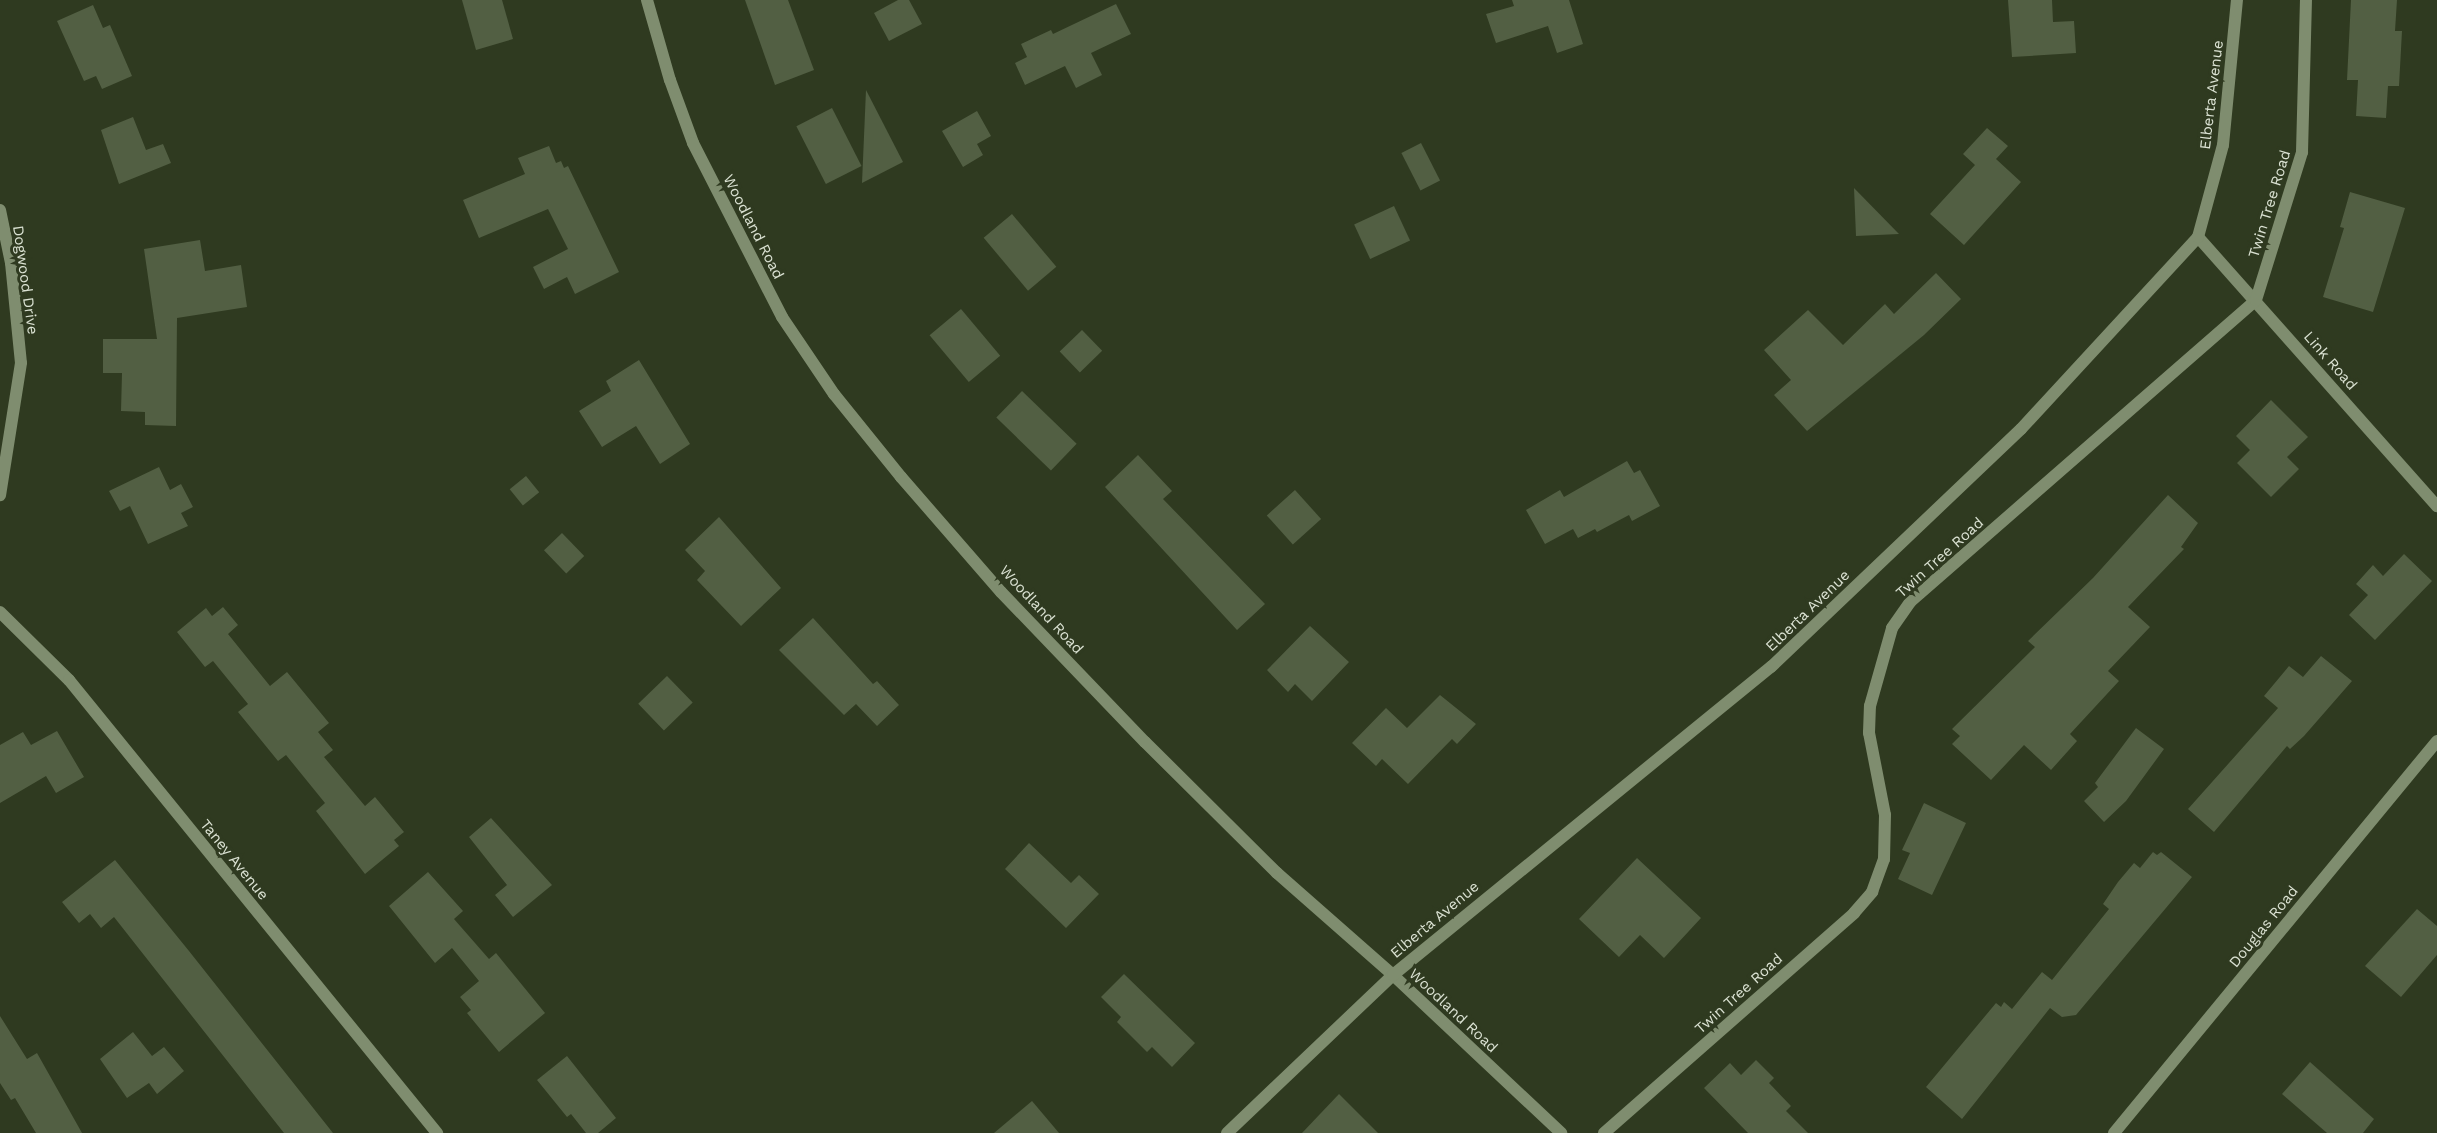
<!DOCTYPE html>
<html>
<head>
<meta charset="utf-8">
<style>
  body { margin:0 }
  #map { position:relative; width:2437px; height:1133px; overflow:hidden; background:#2f3a20; font-family:"Work Sans",sans-serif }
  div>[style] { position:absolute }
  .building>* { inset:0; background:#525f43; transform-origin:0 0 }
  .minor>* { height:12px; margin:-6px; padding:0 6px; transform-origin:6px; border-radius:6px; background:#7f8d6f }
  span { translate:-50% -50%; white-space:nowrap; text-align:center; line-height:1.15; -webkit-text-stroke:6px #2f3a20; paint-order:stroke }
  .street-label { font-size:15px; color:#dbe2d3 }
</style>
</head>
<body>
<div id="map">
  <div class="building">
    <i style="clip-path:polygon(462px 0,502px 0,513px 39px,476px 50px)"></i>
    <i style="clip-path:polygon(745px 0,788px 0,814px 70px,775px 85px)"></i>
    <i style="clip-path:polygon(898px 0,909px 0,922px 24px,889px 41px,874px 13px)"></i>
    <i style="clip-path:polygon(1512px 0,1569px 0,1583px 44px,1557px 53px,1548px 26px,1496px 43px,1486px 14px,1514px 6px)"></i>
    <i style="clip-path:polygon(2008px 0,2052px 0,2053px 22px,2074px 21px,2076px 53px,2012px 57px)"></i>
    <i style="clip-path:polygon(2351px 0,2397px 0,2395px 31px,2402px 31px,2399px 86px,2388px 86px,2386px 118px,2356px 116px,2358px 80px,2347px 80px)"></i>
    <i style="clip-path:polygon(1116px 4px,1131px 34px,1091px 53px,1102px 75px,1076px 88px,1065px 66px,1025px 85px,1015px 63px,1027px 57px,1021px 44px,1051px 30px,1053px 34px)"></i>
    <i style="clip-path:polygon(93px 5px,103px 28px,110px 25px,132px 76px,102px 89px,96px 76px,84px 81px,57px 21px)"></i>
    <i style="clip-path:polygon(866px 90px,903px 162px,862px 183px)"></i>
    <i style="left:832px;top:108px;width:65px;height:40px;rotate:63deg"></i>
    <i style="clip-path:polygon(977px 111px,991px 136px,977px 144px,983px 155px,963px 167px,942px 131px)"></i>
    <i style="clip-path:polygon(133px 117px,146px 150px,163px 144px,171px 163px,119px 184px,101px 130px)"></i>
    <i style="clip-path:polygon(1987px 128px,2008px 146px,1996px 159px,2021px 182px,1964px 245px,1930px 214px,1975px 165px,1963px 154px)"></i>
    <i style="left:1421px;top:143px;width:42px;height:22px;rotate:63deg"></i>
    <i style="clip-path:polygon(549px 146px,556px 163px,561px 161px,564px 168px,568px 166px,619px 272px,575px 294px,567px 277px,544px 289px,533px 267px,568px 249px,548px 209px,479px 238px,463px 200px,525px 174px,518px 158px)"></i>
    <i style="clip-path:polygon(1854px 188px,1899px 234px,1856px 236px)"></i>
    <i style="clip-path:polygon(2350px 192px,2405px 208px,2373px 312px,2323px 297px,2344px 228px,2340px 227px)"></i>
    <i style="left:1394px;top:206px;width:38px;height:44px;rotate:65deg"></i>
    <i style="left:1012px;top:214px;width:69px;height:37px;rotate:50deg"></i>
    <i style="clip-path:polygon(200px 240px,205px 271px,241px 265px,247px 307px,177px 318px,176px 426px,145px 425px,145px 412px,121px 411px,122px 373px,103px 373px,103px 339px,157px 339px,144px 249px)"></i>
    <i style="clip-path:polygon(1936px 273px,1961px 299px,1924px 335px,1807px 431px,1774px 395px,1791px 380px,1764px 350px,1808px 310px,1843px 345px,1885px 304px,1894px 314px)"></i>
    <i style="left:961px;top:309px;width:61px;height:41px;rotate:50deg"></i>
    <i style="left:1082px;top:330px;width:29px;height:31px;rotate:46deg"></i>
    <i style="clip-path:polygon(639px 360px,690px 444px,660px 464px,636px 426px,602px 447px,579px 411px,611px 391px,606px 381px)"></i>
    <i style="left:1022px;top:391px;width:76px;height:37px;rotate:44deg"></i>
    <i style="clip-path:polygon(2271px 400px,2308px 437px,2287px 457px,2299px 469px,2271px 497px,2237px 463px,2250px 450px,2236px 436px)"></i>
    <i style="clip-path:polygon(1138px 455px,1172px 491px,1163px 499px,1265px 604px,1237px 630px,1105px 487px)"></i>
    <i style="clip-path:polygon(1627px 461px,1634px 473px,1640px 470px,1660px 506px,1632px 521px,1629px 515px,1597px 532px,1595px 529px,1578px 538px,1573px 529px,1545px 544px,1526px 510px,1560px 490px,1564px 497px)"></i>
    <i style="clip-path:polygon(159px 467px,170px 490px,181px 484px,193px 507px,181px 513px,188px 526px,148px 544px,130px 506px,120px 511px,109px 491px)"></i>
    <i style="left:526px;top:476px;width:21px;height:21px;rotate:51deg"></i>
    <i style="left:1295px;top:490px;width:39px;height:38px;rotate:48deg"></i>
    <i style="clip-path:polygon(2168px 495px,2198px 523px,2181px 547px,2184px 549px,2128px 607px,2150px 627px,2108px 671px,2119px 681px,2070px 734px,2077px 741px,2051px 770px,2024px 745px,1991px 780px,1952px 744px,1960px 736px,1952px 729px,2035px 647px,2028px 641px,2093px 578px)"></i>
    <i style="clip-path:polygon(719px 517px,781px 588px,741px 626px,697px 580px,705px 571px,685px 550px)"></i>
    <i style="left:562px;top:533px;width:32px;height:25px;rotate:46deg"></i>
    <i style="clip-path:polygon(2404px 554px,2432px 581px,2375px 640px,2349px 615px,2368px 595px,2356px 584px,2373px 565px,2383px 576px)"></i>
    <i style="clip-path:polygon(223px 607px,238px 625px,228px 634px,270px 686px,287px 672px,329px 723px,318px 732px,333px 750px,324px 757px,365px 806px,375px 797px,404px 832px,394px 840px,399px 846px,365px 874px,316px 811px,325px 803px,286px 755px,278px 761px,238px 712px,248px 704px,213px 661px,205px 667px,177px 632px,206px 608px,212px 616px)"></i>
    <i style="clip-path:polygon(813px 618px,873px 684px,877px 681px,899px 705px,877px 726px,856px 704px,844px 715px,779px 650px)"></i>
    <i style="clip-path:polygon(1310px 626px,1349px 662px,1312px 701px,1295px 684px,1288px 692px,1267px 670px)"></i>
    <i style="clip-path:polygon(2321px 656px,2352px 681px,2304px 736px,2290px 749px,2287px 746px,2214px 832px,2188px 809px,2278px 708px,2264px 696px,2289px 666px,2303px 677px)"></i>
    <i style="left:667px;top:676px;width:37px;height:40px;rotate:46deg"></i>
    <i style="clip-path:polygon(1440px 695px,1476px 724px,1457px 744px,1452px 739px,1408px 784px,1382px 759px,1376px 766px,1352px 743px,1386px 708px,1407px 728px)"></i>
    <i style="clip-path:polygon(2136px 728px,2164px 749px,2126px 801px,2104px 822px,2084px 801px,2098px 787px,2095px 783px)"></i>
    <i style="clip-path:polygon(57px 731px,84px 777px,56px 793px,46px 776px,0 803px,0 745px,23px 732px,31px 745px)"></i>
    <i style="clip-path:polygon(1924px 803px,1966px 823px,1932px 895px,1898px 879px,1910px 853px,1902px 850px)"></i>
    <i style="clip-path:polygon(491px 818px,552px 885px,513px 917px,495px 895px,507px 885px,469px 837px)"></i>
    <i style="clip-path:polygon(1029px 843px,1071px 883px,1079px 875px,1099px 894px,1066px 928px,1005px 869px)"></i>
    <i style="clip-path:polygon(2153px 852px,2157px 855px,2161px 852px,2192px 877px,2076px 1015px,2062px 1017px,2050px 1008px,1962px 1119px,1926px 1087px,1996px 1003px,2001px 1007px,2004px 1002px,2012px 1009px,2042px 972px,2052px 980px,2109px 909px,2103px 904px,2118px 882px,2134px 863px,2140px 868px)"></i>
    <i style="clip-path:polygon(1637px 858px,1701px 918px,1664px 958px,1640px 935px,1619px 957px,1579px 919px)"></i>
    <i style="clip-path:polygon(115px 860px,189px 951px,333px 1133px,284px 1133px,114px 917px,101px 928px,90px 914px,79px 923px,62px 902px)"></i>
    <i style="clip-path:polygon(428px 872px,463px 911px,454px 919px,489px 959px,496px 953px,545px 1013px,499px 1052px,467px 1013px,471px 1010px,460px 997px,479px 981px,452px 948px,435px 963px,389px 906px)"></i>
    <i style="clip-path:polygon(2417px 909px,2437px 926px,2437px 955px,2401px 997px,2365px 966px)"></i>
    <i style="clip-path:polygon(1124px 974px,1195px 1043px,1172px 1067px,1152px 1047px,1147px 1052px,1117px 1022px,1121px 1017px,1101px 997px)"></i>
    <i style="clip-path:polygon(0 1016px,27px 1059px,37px 1053px,82px 1133px,36px 1133px,15px 1098px,11px 1100px,0 1083px)"></i>
    <i style="clip-path:polygon(133px 1032px,152px 1056px,164px 1047px,184px 1071px,157px 1094px,149px 1083px,127px 1098px,100px 1059px)"></i>
    <i style="clip-path:polygon(567px 1056px,616px 1118px,598px 1133px,586px 1133px,571px 1114px,567px 1117px,537px 1080px)"></i>
    <i style="clip-path:polygon(1756px 1060px,1774px 1078px,1769px 1083px,1791px 1106px,1786px 1111px,1808px 1133px,1748px 1133px,1704px 1088px,1730px 1063px,1741px 1075px)"></i>
    <i style="clip-path:polygon(2310px 1062px,2374px 1119px,2363px 1133px,2327px 1133px,2282px 1094px)"></i>
    <i style="clip-path:polygon(1339px 1094px,1378px 1133px,1302px 1133px)"></i>
    <i style="clip-path:polygon(1032px 1101px,1059px 1133px,994px 1133px)"></i>
  </div>
  <div class="minor">
    <i style="left:647px;top:0;width:83px;rotate:74deg"></i>
    <i style="left:670px;top:80px;width:67px;rotate:69.9deg"></i>
    <i style="left:693px;top:143px;width:195px;rotate:62.9deg"></i>
    <i style="left:782px;top:317px;width:93px;rotate:56deg"></i>
    <i style="left:834px;top:394px;width:107px;rotate:51.1deg"></i>
    <i style="left:901px;top:477px;width:152px;rotate:49deg"></i>
    <i style="left:1001px;top:592px;width:208px;rotate:46.2deg"></i>
    <i style="left:1145px;top:742px;width:186px;rotate:44.8deg"></i>
    <i style="left:1277px;top:873px;width:154px;rotate:41.3deg"></i>
    <i style="left:1393px;top:975px;width:231px;rotate:43.2deg"></i>
    <i style="left:0;top:210px;width:54px;rotate:78.3deg"></i>
    <i style="left:11px;top:263px;width:100px;rotate:84.3deg"></i>
    <i style="left:21px;top:363px;width:134px;rotate:99deg"></i>
    <i style="left:2198px;top:237px;width:360px;rotate:48.4deg"></i>
    <i style="left:0;top:612px;width:97px;rotate:44.6deg"></i>
    <i style="left:69px;top:680px;width:584px;rotate:50.91deg"></i>
    <i style="left:1227px;top:1133px;width:229px;rotate:-43.6deg"></i>
    <i style="left:1393px;top:975px;width:488px;rotate:-39.2deg"></i>
    <i style="left:1771px;top:667px;width:345px;rotate:-43.6deg"></i>
    <i style="left:2021px;top:429px;width:261px;rotate:-47.3deg"></i>
    <i style="left:2198px;top:237px;width:95px;rotate:-74.8deg"></i>
    <i style="left:2223px;top:145px;width:146px;rotate:-84.5deg"></i>
    <i style="left:1604px;top:1133px;width:333px;rotate:-41.3deg"></i>
    <i style="left:1854px;top:913px;width:28px;rotate:-49deg"></i>
    <i style="left:1872px;top:892px;width:35px;rotate:-70deg"></i>
    <i style="left:1884px;top:859px;width:44px;rotate:-88.7deg"></i>
    <i style="left:1885px;top:815px;width:84px;rotate:-101deg"></i>
    <i style="left:1869px;top:733px;width:27px;rotate:-88deg"></i>
    <i style="left:1870px;top:706px;width:81px;rotate:-74.2deg"></i>
    <i style="left:1892px;top:628px;width:32px;rotate:-55deg"></i>
    <i style="left:1910px;top:602px;width:459px;rotate:-41.1deg"></i>
    <i style="left:2256px;top:300px;width:155px;rotate:-72.7deg"></i>
    <i style="left:2302px;top:152px;width:152px;rotate:-88.5deg"></i>
    <i style="left:2114px;top:1133px;width:508px;rotate:-50.51deg"></i>
  </div>
  <div class="street-label">
    <span style="left:2212px;top:95px;rotate:-83deg">Elberta Avenue</span>
    <span style="left:2270px;top:204px;rotate:-73deg">Twin Tree Road</span>
    <span style="left:753px;top:227px;rotate:63deg">Woodland Road</span>
    <span style="left:25px;top:280px;rotate:82deg">Dogwood Drive</span>
    <span style="left:2330px;top:361px;rotate:49deg">Link Road</span>
    <span style="left:1940px;top:558px;rotate:-42deg">Twin Tree Road</span>
    <span style="left:1041px;top:610px;rotate:47deg">Woodland Road</span>
    <span style="left:1808px;top:611px;rotate:-44deg">Elberta Avenue</span>
    <span style="left:234px;top:860px;rotate:51deg">Taney Avenue</span>
    <span style="left:1435px;top:920px;rotate:-40deg">Elberta Avenue</span>
    <span style="left:2264px;top:927px;rotate:-51deg">Douglas Road</span>
    <span style="left:1739px;top:994px;rotate:-42deg">Twin Tree Road</span>
    <span style="left:1453px;top:1011px;rotate:43deg">Woodland Road</span>
  </div>
</div>
</body>
</html>
